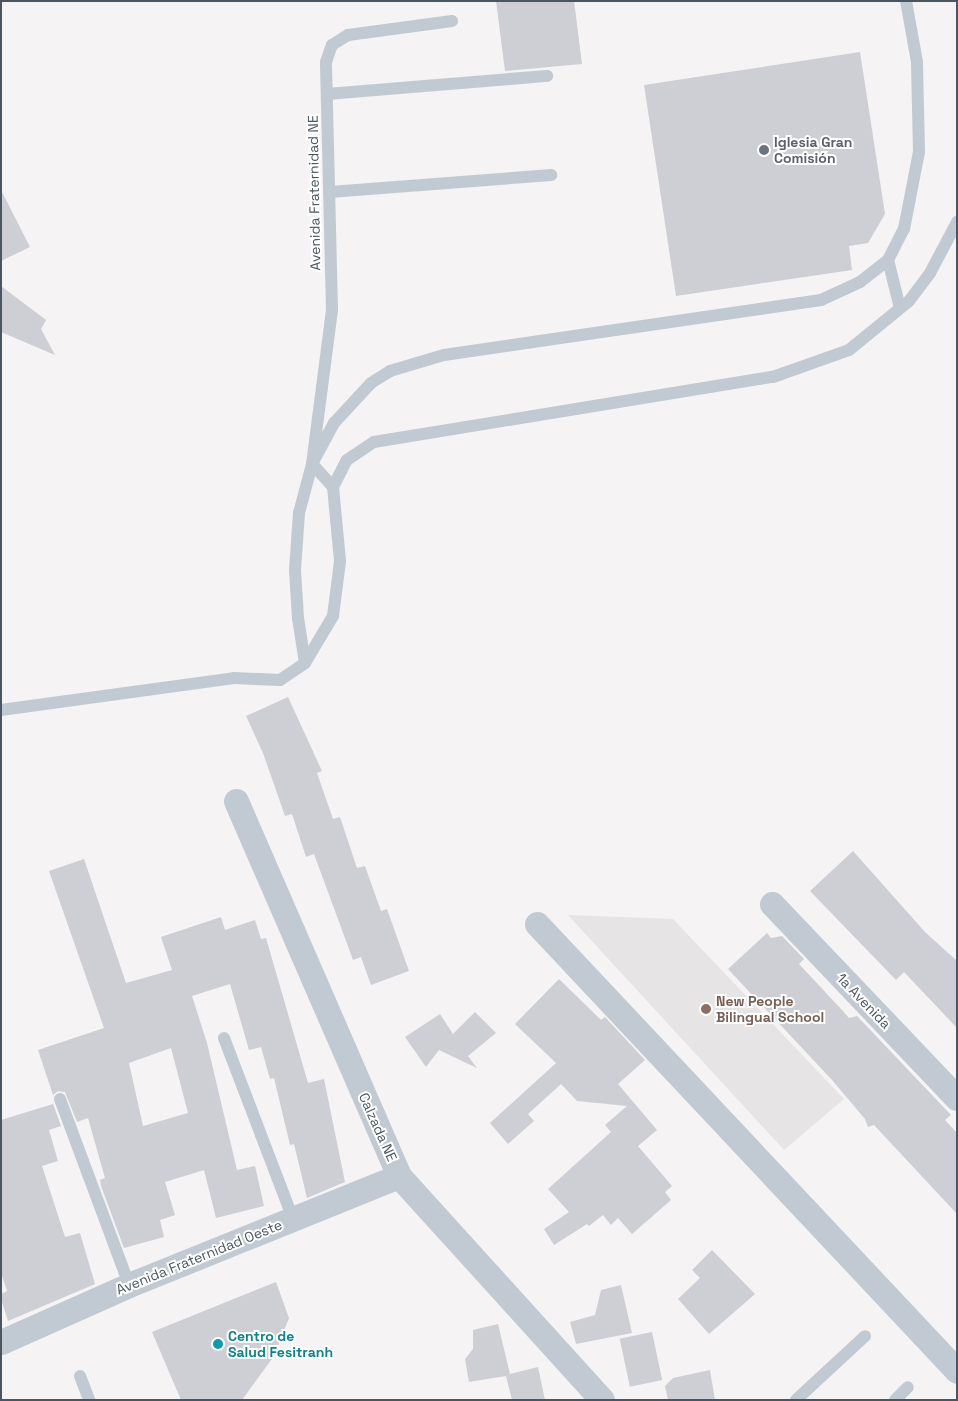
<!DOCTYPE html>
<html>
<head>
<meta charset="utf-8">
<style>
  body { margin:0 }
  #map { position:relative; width:958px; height:1401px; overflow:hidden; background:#f5f3f3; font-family:"Space Grotesk",sans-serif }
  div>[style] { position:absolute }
  .education>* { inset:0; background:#e6e4e5 }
  .building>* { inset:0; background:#cdcfd5; transform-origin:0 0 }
  .lane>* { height:12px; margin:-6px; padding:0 6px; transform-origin:6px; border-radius:6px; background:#c1cad2 }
  .street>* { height:25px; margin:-12.5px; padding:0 12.5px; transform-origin:12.5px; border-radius:12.5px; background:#c1cad2 }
  .dots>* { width:14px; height:14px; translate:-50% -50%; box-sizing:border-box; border:2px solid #fff; border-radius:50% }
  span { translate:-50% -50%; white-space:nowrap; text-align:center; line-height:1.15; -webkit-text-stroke:4px #fff; paint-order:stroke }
  .worship-label { font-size:14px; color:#5b616d; font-weight:700 }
  .left { translate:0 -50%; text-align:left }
  .street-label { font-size:14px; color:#4a5661 }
  .education-label { font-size:14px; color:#785e54; font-weight:700 }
  .culture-label { font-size:14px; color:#0d838f; font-weight:700 }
  .frame { position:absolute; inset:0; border:2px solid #4a5661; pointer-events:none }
</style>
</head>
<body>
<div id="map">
  <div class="education">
    <i style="clip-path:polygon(568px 915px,673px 919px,844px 1099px,784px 1150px)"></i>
  </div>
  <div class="building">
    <i style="clip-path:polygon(496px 1px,574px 1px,582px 64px,505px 71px)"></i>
    <i style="clip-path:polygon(860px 52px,885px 214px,868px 243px,849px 246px,852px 270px,676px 296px,644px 85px)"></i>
    <i style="clip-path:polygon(1px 190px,30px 247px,1px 261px)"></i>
    <i style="clip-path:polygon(1px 286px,46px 320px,41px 329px,55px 355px,1px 332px)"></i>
    <i style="clip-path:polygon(288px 697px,322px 771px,317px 773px,333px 819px,340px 817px,357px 868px,365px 866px,381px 911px,387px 909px,409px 971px,371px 985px,361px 957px,353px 960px,314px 854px,306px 857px,292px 814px,285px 816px,263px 753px,246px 716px)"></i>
    <i style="clip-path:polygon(853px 851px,925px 932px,957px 961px,957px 1028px,904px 972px,896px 980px,810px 891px)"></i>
    <i style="clip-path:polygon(evenodd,84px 859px,126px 983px,172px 970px,161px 937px,221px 917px,225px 930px,255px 920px,261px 939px,266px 938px,308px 1083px,324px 1079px,345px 1182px,307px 1198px,294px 1144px,290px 1145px,274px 1078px,270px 1079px,261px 1047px,249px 1050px,230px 984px,192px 996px,207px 1043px,237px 1170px,255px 1166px,264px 1206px,216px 1218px,204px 1170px,165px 1182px,175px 1215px,160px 1220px,164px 1237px,124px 1248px,101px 1186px,100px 1180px,105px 1178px,88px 1118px,77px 1122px,65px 1092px,58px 1091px,53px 1095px,38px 1050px,104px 1028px,49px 871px,84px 859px,171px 1048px,188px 1113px,143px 1126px,129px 1063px,171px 1048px)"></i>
    <i style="clip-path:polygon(767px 933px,771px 938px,782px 936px,804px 959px,799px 964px,842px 1010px,849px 1018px,857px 1016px,951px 1115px,945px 1120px,957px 1133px,957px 1214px,874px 1125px,868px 1127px,865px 1119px,832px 1080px,728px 969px)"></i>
    <i style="clip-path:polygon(559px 979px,601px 1020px,605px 1017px,645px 1060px,618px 1084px,657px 1130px,638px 1146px,672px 1186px,665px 1192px,671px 1200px,632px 1234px,618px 1218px,611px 1225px,603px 1215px,589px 1226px,587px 1224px,554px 1245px,544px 1229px,569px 1212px,548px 1189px,611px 1132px,605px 1125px,627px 1106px,577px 1101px,561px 1084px,528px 1114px,534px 1121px,508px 1144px,490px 1123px,556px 1063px,515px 1024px)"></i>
    <i style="clip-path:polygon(475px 1012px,496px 1033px,468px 1056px,477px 1068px,439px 1050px,426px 1067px,405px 1037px,440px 1014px,453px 1034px)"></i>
    <i style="clip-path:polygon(53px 1104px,61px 1126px,49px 1130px,58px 1161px,42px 1166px,65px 1237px,80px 1233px,95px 1284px,8px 1321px,1px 1299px,1px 1294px,7px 1291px,1px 1273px,1px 1120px)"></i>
    <i style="clip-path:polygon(712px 1250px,755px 1294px,709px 1334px,678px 1299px,700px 1278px,692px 1270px)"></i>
    <i style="clip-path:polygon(276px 1282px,289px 1318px,274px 1356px,242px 1400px,181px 1400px,152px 1332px)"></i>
    <i style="clip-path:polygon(621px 1285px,632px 1333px,576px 1344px,570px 1322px,595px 1315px,601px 1290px)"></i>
    <i style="clip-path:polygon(498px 1324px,510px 1374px,538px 1367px,545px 1400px,512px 1400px,506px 1376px,469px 1382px,465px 1359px,473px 1349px,473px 1330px)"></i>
    <i style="left:652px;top:1332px;width:49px;height:33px;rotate:78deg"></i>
    <i style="clip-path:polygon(710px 1370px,715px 1400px,668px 1400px,665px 1386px,673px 1378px)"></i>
  </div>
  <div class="lane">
    <i style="left:327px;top:94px;width:221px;rotate:-4.7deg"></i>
    <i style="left:330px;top:192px;width:222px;rotate:-4.4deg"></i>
    <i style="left:888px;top:260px;width:49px;rotate:76deg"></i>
    <i style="left:333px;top:487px;width:30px;rotate:-63deg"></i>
    <i style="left:347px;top:460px;width:32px;rotate:-34deg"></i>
    <i style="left:374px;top:442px;width:404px;rotate:-9.3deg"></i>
    <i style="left:773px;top:377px;width:81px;rotate:-19.6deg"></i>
    <i style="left:849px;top:350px;width:77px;rotate:-39.2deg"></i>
    <i style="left:909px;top:301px;width:35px;rotate:-53deg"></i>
    <i style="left:930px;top:273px;width:58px;rotate:-62.1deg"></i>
    <i style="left:305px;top:663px;width:46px;rotate:-98.8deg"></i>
    <i style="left:298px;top:618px;width:48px;rotate:-93.6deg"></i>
    <i style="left:295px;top:570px;width:57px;rotate:-86deg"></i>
    <i style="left:299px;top:513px;width:51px;rotate:-75.1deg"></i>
    <i style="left:312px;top:464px;width:47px;rotate:-61.8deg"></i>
    <i style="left:334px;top:423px;width:54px;rotate:-47.2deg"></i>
    <i style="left:371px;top:383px;width:22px;rotate:-32deg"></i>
    <i style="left:390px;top:371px;width:56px;rotate:-16.5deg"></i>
    <i style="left:444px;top:355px;width:381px;rotate:-8.3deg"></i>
    <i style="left:821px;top:300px;width:43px;rotate:-24.8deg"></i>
    <i style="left:860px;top:282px;width:36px;rotate:-38deg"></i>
    <i style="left:888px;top:260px;width:35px;rotate:-63deg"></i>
    <i style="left:904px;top:229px;width:78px;rotate:-79deg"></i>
    <i style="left:919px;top:152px;width:90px;rotate:-91.3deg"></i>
    <i style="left:917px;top:62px;width:62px;rotate:-100.2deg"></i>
    <i style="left:1px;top:710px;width:235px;rotate:-7.8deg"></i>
    <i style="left:234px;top:678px;width:46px;rotate:2.5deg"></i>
    <i style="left:280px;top:680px;width:30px;rotate:-34deg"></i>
    <i style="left:305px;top:663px;width:55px;rotate:-59.2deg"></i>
    <i style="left:333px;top:616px;width:55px;rotate:-82.7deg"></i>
    <i style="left:340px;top:561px;width:74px;rotate:-95.4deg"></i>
    <i style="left:333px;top:487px;width:31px;rotate:-132deg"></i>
    <i style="left:312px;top:464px;width:155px;rotate:-82.6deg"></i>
    <i style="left:332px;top:310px;width:248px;rotate:-91.4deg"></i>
    <i style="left:326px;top:62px;width:18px;rotate:-71deg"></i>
    <i style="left:332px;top:45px;width:19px;rotate:-32deg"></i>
    <i style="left:348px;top:35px;width:105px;rotate:-7.7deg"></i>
    <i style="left:224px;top:1038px;width:194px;rotate:69.1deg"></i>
    <i style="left:60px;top:1099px;width:198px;rotate:69.6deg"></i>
    <i style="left:80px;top:1376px;width:26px;rotate:69deg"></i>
    <i style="left:796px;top:1400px;width:94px;rotate:-42.8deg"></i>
    <i style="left:895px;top:1400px;width:18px;rotate:-45deg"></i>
  </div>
  <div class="street">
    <i style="left:236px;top:801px;width:409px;rotate:66.5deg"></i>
    <i style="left:399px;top:1176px;width:302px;rotate:47.8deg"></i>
    <i style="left:772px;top:904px;width:268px;rotate:46.4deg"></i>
    <i style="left:537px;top:924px;width:613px;rotate:46.78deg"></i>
    <i style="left:1px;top:1342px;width:140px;rotate:-24deg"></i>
    <i style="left:129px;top:1285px;width:291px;rotate:-22deg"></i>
  </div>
  <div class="dots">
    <i style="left:764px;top:150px;background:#6b7280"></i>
    <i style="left:706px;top:1009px;background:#8d6e63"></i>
    <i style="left:218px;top:1344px;background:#0f9aa8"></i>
  </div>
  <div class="worship-label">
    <span class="left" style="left:774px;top:150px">Iglesia Gran<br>Comisión</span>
  </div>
  <div class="street-label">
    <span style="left:314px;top:193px;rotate:-91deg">Avenida Fraternidad NE</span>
    <span style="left:864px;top:1001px;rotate:46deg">1a Avenida</span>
    <span style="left:378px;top:1127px;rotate:66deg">Calzada NE</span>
    <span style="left:199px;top:1257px;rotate:-22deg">Avenida Fraternidad Oeste</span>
  </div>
  <div class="education-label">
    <span class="left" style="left:716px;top:1009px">New People<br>Bilingual School</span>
  </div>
  <div class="culture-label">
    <span class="left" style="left:228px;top:1344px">Centro de<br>Salud Fesitranh</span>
  </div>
  <div class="frame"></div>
</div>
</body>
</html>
